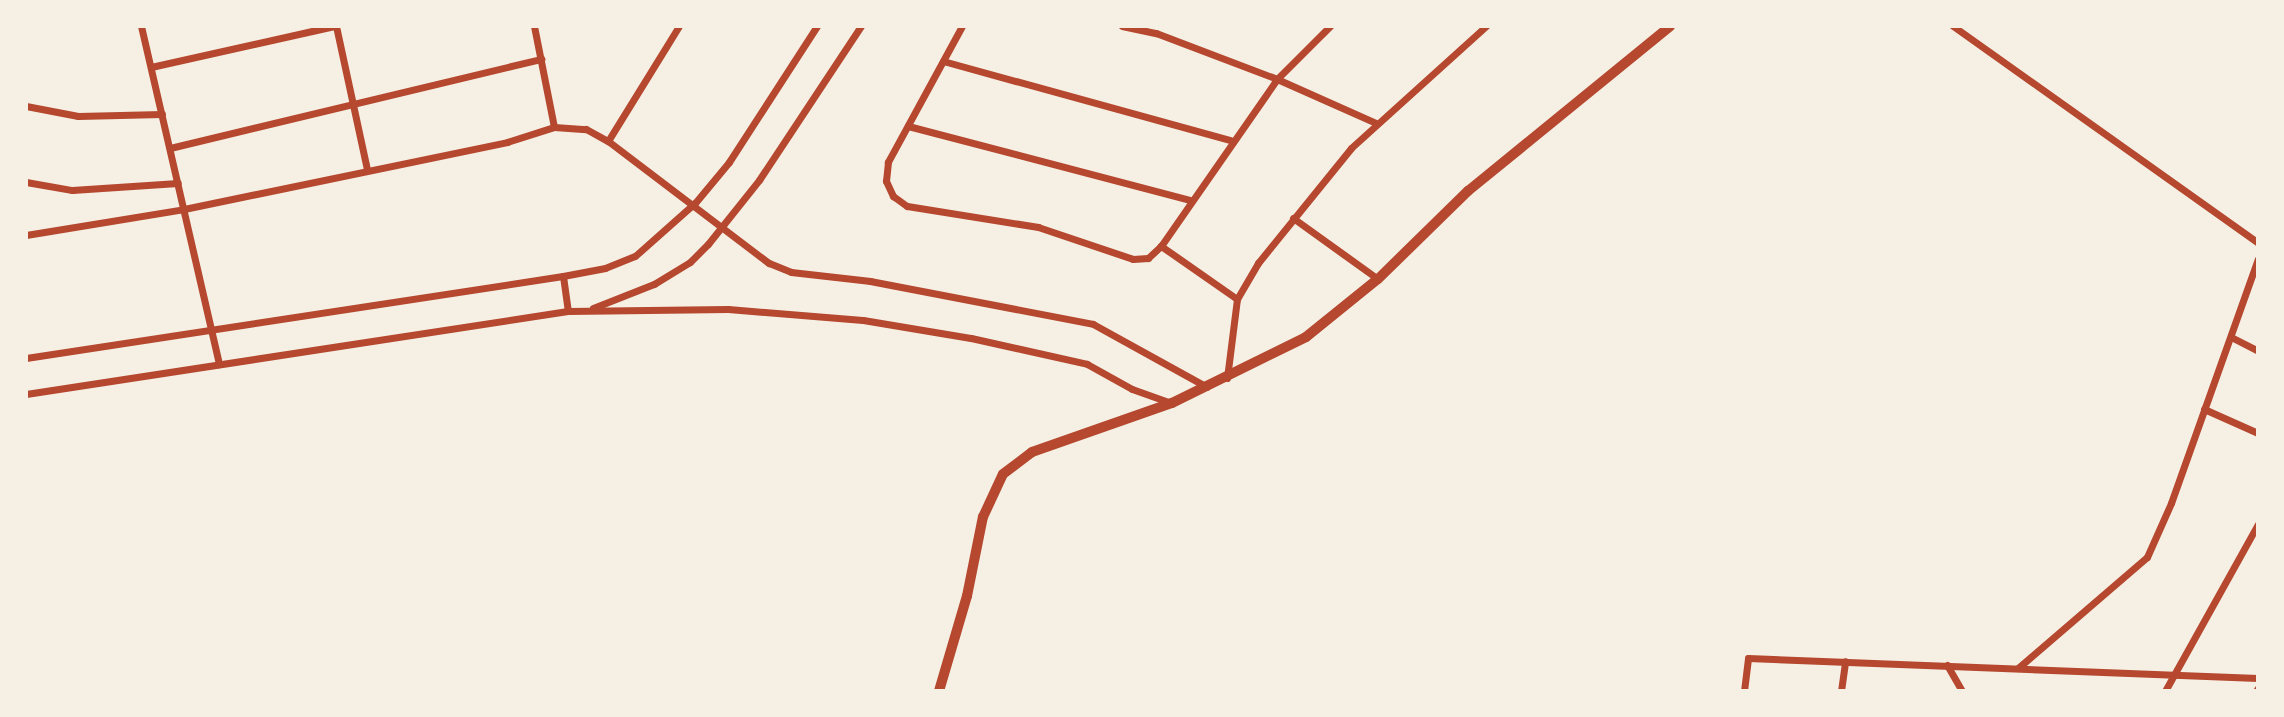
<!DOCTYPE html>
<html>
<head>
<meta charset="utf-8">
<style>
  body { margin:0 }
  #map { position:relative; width:2284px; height:717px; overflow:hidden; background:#f6efe4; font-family:Arial,sans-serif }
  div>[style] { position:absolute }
  .minor>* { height:7px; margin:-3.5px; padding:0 3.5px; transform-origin:3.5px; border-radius:3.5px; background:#b5482f }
  .tertiary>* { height:10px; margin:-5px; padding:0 5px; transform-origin:5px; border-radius:5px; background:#b5482f }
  span { translate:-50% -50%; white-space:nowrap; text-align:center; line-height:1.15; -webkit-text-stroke:5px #f6efe4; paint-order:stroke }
  .frame { position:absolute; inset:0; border:28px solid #f6efe4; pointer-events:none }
</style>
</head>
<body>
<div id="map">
  <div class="minor">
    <i style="left:141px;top:26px;width:347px;rotate:77deg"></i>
    <i style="left:336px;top:26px;width:146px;rotate:77.8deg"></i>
    <i style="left:534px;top:26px;width:103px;rotate:78.8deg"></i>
    <i style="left:679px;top:26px;width:135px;rotate:121.7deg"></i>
    <i style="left:608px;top:141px;width:202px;rotate:37.2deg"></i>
    <i style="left:769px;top:263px;width:24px;rotate:22deg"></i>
    <i style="left:791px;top:272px;width:80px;rotate:6.5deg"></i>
    <i style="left:870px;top:281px;width:227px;rotate:10.9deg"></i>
    <i style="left:1093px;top:324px;width:130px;rotate:28.9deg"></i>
    <i style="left:962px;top:26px;width:155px;rotate:118.6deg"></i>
    <i style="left:888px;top:162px;width:19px;rotate:96deg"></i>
    <i style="left:886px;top:181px;width:17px;rotate:65deg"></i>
    <i style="left:893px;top:196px;width:17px;rotate:36deg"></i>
    <i style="left:907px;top:206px;width:133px;rotate:9.1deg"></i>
    <i style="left:1038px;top:227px;width:100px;rotate:18.6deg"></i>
    <i style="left:1133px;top:259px;width:15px;rotate:-4deg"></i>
    <i style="left:1148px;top:258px;width:18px;rotate:-43deg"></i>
    <i style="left:1122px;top:26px;width:35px;rotate:12deg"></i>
    <i style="left:1156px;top:33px;width:129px;rotate:20.8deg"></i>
    <i style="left:1277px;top:79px;width:108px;rotate:24deg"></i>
    <i style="left:1953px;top:26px;width:374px;rotate:35.4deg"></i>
    <i style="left:943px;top:61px;width:298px;rotate:15.4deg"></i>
    <i style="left:151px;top:67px;width:189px;rotate:-12.6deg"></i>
    <i style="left:26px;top:106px;width:53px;rotate:10.9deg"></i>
    <i style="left:78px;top:116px;width:84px;rotate:-1.4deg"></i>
    <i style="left:908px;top:126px;width:292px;rotate:14.7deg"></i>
    <i style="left:170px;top:148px;width:382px;rotate:-13.5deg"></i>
    <i style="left:26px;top:182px;width:47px;rotate:9.9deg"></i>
    <i style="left:72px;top:190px;width:106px;rotate:-3.8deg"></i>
    <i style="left:1293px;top:218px;width:105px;rotate:35.7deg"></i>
    <i style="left:26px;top:235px;width:160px;rotate:-9.3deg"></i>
    <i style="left:184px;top:209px;width:330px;rotate:-11.7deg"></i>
    <i style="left:507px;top:142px;width:49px;rotate:-17.7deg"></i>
    <i style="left:554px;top:127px;width:32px;rotate:4deg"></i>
    <i style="left:586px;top:129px;width:25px;rotate:29deg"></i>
    <i style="left:563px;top:276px;width:35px;rotate:82deg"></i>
    <i style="left:1237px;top:299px;width:93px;rotate:-145.1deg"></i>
    <i style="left:1161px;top:246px;width:203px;rotate:-55.2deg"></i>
    <i style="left:1277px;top:79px;width:75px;rotate:-45deg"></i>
    <i style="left:593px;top:308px;width:66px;rotate:-21.5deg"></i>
    <i style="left:654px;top:284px;width:42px;rotate:-31.4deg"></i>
    <i style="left:690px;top:262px;width:25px;rotate:-45deg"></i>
    <i style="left:708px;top:244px;width:82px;rotate:-51.4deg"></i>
    <i style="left:759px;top:180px;width:185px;rotate:-56.5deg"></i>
    <i style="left:2231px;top:337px;width:30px;rotate:27deg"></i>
    <i style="left:26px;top:358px;width:543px;rotate:-8.68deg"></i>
    <i style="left:563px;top:276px;width:43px;rotate:-10.8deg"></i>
    <i style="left:605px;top:268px;width:32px;rotate:-22deg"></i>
    <i style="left:635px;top:256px;width:80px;rotate:-41.5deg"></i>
    <i style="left:695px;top:203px;width:53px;rotate:-50.3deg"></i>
    <i style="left:729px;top:162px;width:162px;rotate:-57.1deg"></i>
    <i style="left:1227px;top:378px;width:80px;rotate:-82.8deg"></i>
    <i style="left:1237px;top:299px;width:42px;rotate:-59.7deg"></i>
    <i style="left:1258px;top:263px;width:148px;rotate:-51deg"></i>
    <i style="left:1351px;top:148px;width:182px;rotate:-42.1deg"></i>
    <i style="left:26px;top:394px;width:548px;rotate:-8.71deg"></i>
    <i style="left:568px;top:311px;width:160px;rotate:-0.7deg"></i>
    <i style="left:728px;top:309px;width:135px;rotate:4.7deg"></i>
    <i style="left:863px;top:320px;width:109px;rotate:9.5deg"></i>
    <i style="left:971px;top:338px;width:119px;rotate:12.6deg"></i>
    <i style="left:1087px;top:364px;width:51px;rotate:29.1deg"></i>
    <i style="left:1132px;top:389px;width:41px;rotate:19.7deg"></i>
    <i style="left:2204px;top:409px;width:59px;rotate:24deg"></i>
    <i style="left:1947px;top:665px;width:30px;rotate:60deg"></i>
    <i style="left:2018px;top:668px;width:170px;rotate:-40.7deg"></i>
    <i style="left:2147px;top:557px;width:59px;rotate:-66deg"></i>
    <i style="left:2171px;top:503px;width:259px;rotate:-70.4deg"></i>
    <i style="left:1744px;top:691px;width:33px;rotate:-83deg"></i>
    <i style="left:1748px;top:658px;width:510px;rotate:2.25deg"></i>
    <i style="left:1841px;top:691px;width:30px;rotate:-82deg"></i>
    <i style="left:2165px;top:691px;width:191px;rotate:-60.9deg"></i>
    <i style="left:2256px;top:691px;width:4px;rotate:-56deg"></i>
  </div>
  <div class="tertiary">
    <i style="left:939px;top:691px;width:99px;rotate:-73.6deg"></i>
    <i style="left:967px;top:596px;width:81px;rotate:-78.6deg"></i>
    <i style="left:983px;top:517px;width:47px;rotate:-65.1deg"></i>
    <i style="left:1003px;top:474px;width:36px;rotate:-37deg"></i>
    <i style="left:1032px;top:452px;width:148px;rotate:-19.3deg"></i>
    <i style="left:1172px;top:403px;width:149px;rotate:-26.2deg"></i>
    <i style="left:1306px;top:337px;width:92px;rotate:-38.9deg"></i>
    <i style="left:1378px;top:279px;width:126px;rotate:-44.4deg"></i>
    <i style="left:1468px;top:191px;width:261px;rotate:-39.2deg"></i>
  </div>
  <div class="frame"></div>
</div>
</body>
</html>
